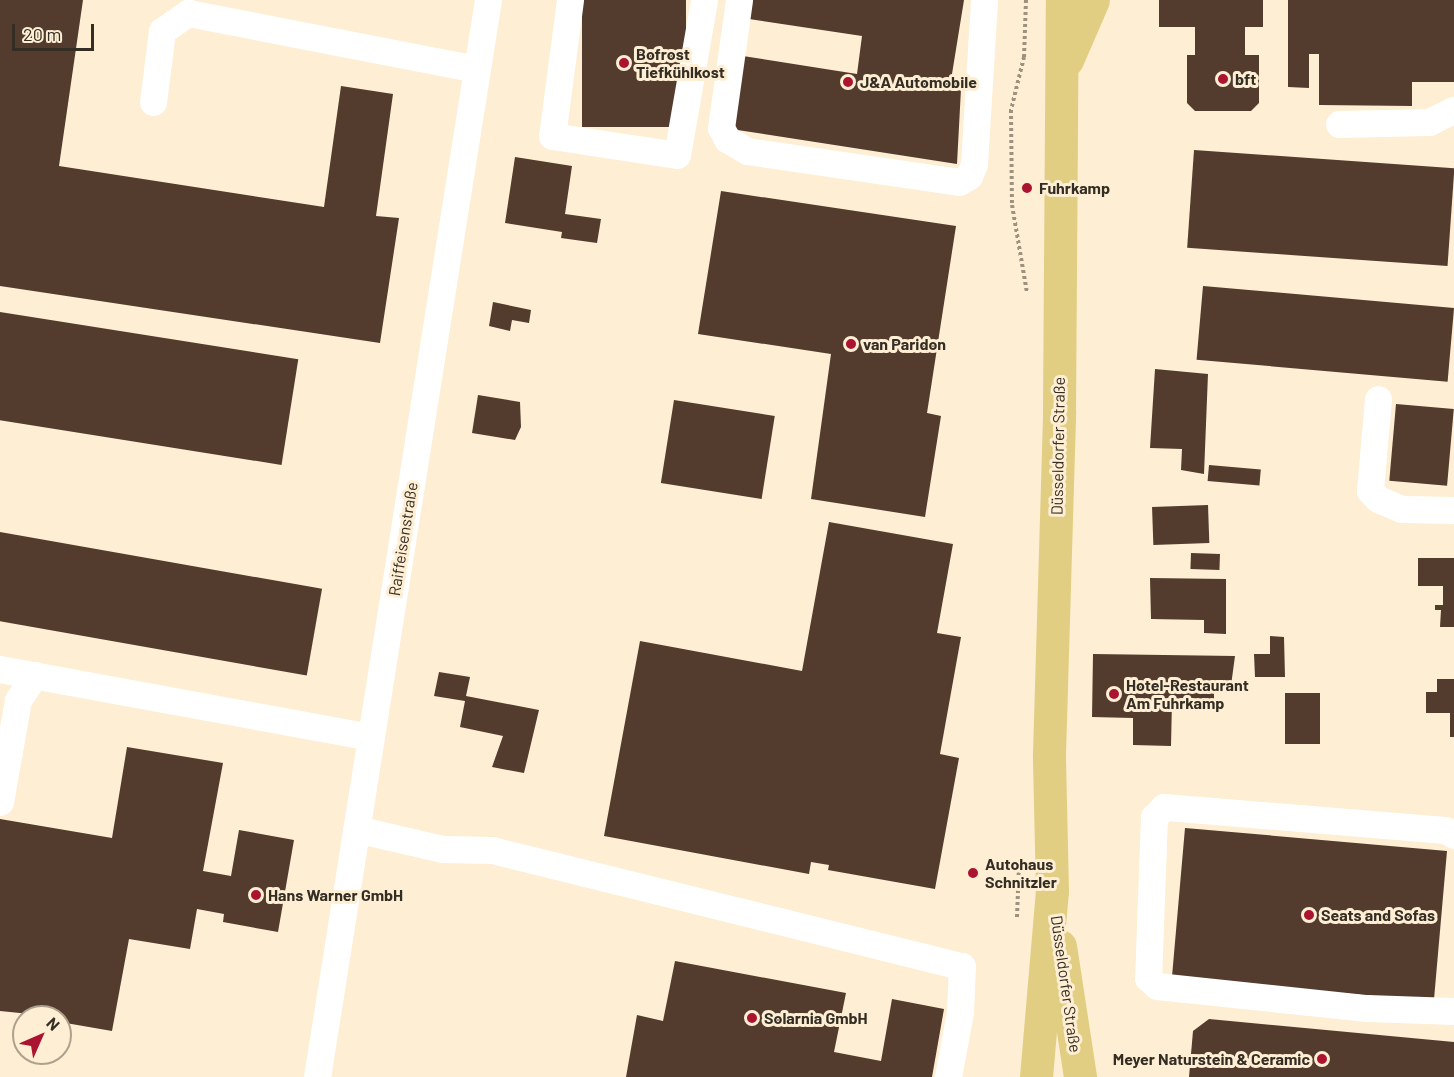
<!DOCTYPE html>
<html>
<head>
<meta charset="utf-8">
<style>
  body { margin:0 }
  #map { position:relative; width:1454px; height:1077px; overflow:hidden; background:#feeed3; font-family:Barlow,sans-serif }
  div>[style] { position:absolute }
  .building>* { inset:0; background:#533b2e; transform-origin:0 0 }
  .path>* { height:4px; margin-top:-2px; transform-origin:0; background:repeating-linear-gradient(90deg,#9d927f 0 3px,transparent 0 6px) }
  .minor>* { height:27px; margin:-13.5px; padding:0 13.5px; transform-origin:13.5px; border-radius:13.5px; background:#fff }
  .major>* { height:33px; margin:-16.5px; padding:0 16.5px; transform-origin:16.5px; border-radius:16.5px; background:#e1ce82 }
  .dots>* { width:16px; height:16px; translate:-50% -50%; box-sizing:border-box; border:3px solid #feeed3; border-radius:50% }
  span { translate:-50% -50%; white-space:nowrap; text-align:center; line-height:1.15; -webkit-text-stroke:6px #feeed3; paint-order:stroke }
  .poi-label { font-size:16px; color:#342d23; font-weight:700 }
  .left { translate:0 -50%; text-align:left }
  .right { translate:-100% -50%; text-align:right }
  .street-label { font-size:16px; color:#342d23 }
  .north { position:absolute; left:12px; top:1005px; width:60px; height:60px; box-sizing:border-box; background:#feeed3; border:2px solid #ada18d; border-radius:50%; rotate:45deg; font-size:16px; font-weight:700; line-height:24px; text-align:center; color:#342d23 }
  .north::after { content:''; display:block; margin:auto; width:21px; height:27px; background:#aa1430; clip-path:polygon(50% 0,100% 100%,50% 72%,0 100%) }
  .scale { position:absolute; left:12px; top:24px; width:82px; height:27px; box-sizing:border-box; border:3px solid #342d23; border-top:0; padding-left:8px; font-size:18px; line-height:21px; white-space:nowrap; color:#342d23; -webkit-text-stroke:4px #feeed3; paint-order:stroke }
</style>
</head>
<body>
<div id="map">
  <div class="building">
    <i style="clip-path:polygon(0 0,83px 0,59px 166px,324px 207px,341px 86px,393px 94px,376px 216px,399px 218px,380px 343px,0 286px)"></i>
    <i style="left:582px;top:0;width:104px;height:127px"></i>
    <i style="clip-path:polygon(751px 0,964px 0,952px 74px,961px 89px,957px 164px,731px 129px,743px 56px,857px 74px,862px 36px,749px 19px)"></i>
    <i style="clip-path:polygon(1159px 0,1263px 0,1263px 27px,1245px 27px,1245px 55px,1259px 55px,1259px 103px,1251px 111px,1195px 111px,1187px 103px,1187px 55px,1195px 55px,1195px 27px,1159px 27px)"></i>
    <i style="clip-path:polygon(1288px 0,1454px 0,1454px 82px,1412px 82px,1412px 106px,1319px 105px,1319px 54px,1309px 54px,1309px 88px,1288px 87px)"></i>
    <i style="left:1194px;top:150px;width:261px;height:98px;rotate:4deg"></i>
    <i style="clip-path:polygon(515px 157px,572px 166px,565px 214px,601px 219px,597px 243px,561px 238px,562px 232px,505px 223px)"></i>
    <i style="clip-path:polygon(721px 191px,956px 226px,927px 413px,941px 416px,925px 517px,811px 499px,831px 354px,698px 334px)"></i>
    <i style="left:1203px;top:286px;width:252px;height:74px;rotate:5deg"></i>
    <i style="clip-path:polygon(493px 302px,531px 310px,529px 323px,512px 320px,510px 331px,489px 326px)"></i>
    <i style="left:0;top:312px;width:302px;height:107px;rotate:9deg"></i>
    <i style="clip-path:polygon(1155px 369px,1208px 374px,1204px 474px,1181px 470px,1182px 449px,1150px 448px)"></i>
    <i style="clip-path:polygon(478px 395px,520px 402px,521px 427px,515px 440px,472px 433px)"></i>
    <i style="left:674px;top:400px;width:102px;height:84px;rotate:9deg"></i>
    <i style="left:1396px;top:404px;width:58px;height:77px;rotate:5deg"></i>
    <i style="left:1209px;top:465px;width:52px;height:16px;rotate:5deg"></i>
    <i style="left:1208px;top:505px;width:38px;height:56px;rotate:88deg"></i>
    <i style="clip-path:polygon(829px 522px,953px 544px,937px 633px,961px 637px,940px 754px,959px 758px,935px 889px,828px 870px,829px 865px,811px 862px,809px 874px,604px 836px,640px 641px,802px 671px)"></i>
    <i style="left:0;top:532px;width:327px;height:88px;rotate:10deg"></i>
    <i style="left:1191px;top:553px;width:29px;height:16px;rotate:2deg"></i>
    <i style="clip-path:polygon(1418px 558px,1454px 558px,1454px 627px,1440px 627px,1441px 610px,1435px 610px,1435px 605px,1443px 605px,1443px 586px,1418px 586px)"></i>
    <i style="clip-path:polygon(1150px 578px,1226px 579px,1226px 634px,1204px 633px,1204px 620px,1151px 619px)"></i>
    <i style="clip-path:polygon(1270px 636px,1284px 637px,1285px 677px,1255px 677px,1254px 654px,1270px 654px)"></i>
    <i style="clip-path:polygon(1093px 654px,1235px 656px,1230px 693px,1214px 693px,1214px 700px,1172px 700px,1171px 746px,1133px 745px,1133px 718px,1092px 717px)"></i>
    <i style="clip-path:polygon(439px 672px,470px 677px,466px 696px,539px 710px,524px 773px,492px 767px,503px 736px,460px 727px,465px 701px,434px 696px)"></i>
    <i style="clip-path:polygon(1437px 679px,1454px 679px,1454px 737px,1450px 737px,1450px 713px,1426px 713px,1426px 692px,1437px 692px)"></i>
    <i style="left:1285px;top:693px;width:35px;height:51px"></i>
    <i style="clip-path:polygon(127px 747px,223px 763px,203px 871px,231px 876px,239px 830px,294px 840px,278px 932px,223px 922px,224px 914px,197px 909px,190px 949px,129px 939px,112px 1031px,60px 1022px,60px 1017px,0 1011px,0 819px,112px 838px)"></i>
    <i style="left:1185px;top:828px;width:263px;height:151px;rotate:5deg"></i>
    <i style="clip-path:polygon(675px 961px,846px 993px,834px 1052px,881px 1061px,892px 999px,944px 1009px,932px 1077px,626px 1077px,637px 1015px,663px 1021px)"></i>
    <i style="clip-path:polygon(1209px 1019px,1454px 1042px,1454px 1077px,1189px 1077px,1193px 1031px)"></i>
  </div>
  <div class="path">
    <i style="left:1026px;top:0;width:57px;rotate:92deg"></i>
    <i style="left:1024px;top:57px;width:55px;rotate:103.8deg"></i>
    <i style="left:1011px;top:110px;width:95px;rotate:89.4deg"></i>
    <i style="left:1012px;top:205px;width:89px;rotate:80.3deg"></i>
    <i style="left:1017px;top:917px;width:53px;rotate:-87.8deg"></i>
  </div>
  <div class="minor">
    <i style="left:570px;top:0;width:137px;rotate:97.5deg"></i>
    <i style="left:552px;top:136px;width:126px;rotate:8.6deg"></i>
    <i style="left:677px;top:155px;width:157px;rotate:-80.1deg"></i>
    <i style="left:739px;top:0;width:129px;rotate:98deg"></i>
    <i style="left:721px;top:128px;width:13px;rotate:61deg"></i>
    <i style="left:727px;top:139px;width:23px;rotate:31deg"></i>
    <i style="left:747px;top:151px;width:214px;rotate:8.3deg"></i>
    <i style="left:959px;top:182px;width:12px;rotate:-31deg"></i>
    <i style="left:969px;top:176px;width:13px;rotate:-67deg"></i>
    <i style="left:974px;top:164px;width:164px;rotate:-86.5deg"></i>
    <i style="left:153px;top:102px;width:72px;rotate:-82.8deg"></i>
    <i style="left:162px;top:31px;width:32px;rotate:-35deg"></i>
    <i style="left:188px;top:13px;width:294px;rotate:11deg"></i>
    <i style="left:1339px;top:124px;width:90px;rotate:-1.3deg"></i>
    <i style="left:1429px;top:122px;width:28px;rotate:-26deg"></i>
    <i style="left:1378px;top:399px;width:92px;rotate:95deg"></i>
    <i style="left:1370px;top:491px;width:11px;rotate:45deg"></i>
    <i style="left:1378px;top:499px;width:25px;rotate:23deg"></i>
    <i style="left:1401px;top:509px;width:53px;rotate:1.1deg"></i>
    <i style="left:0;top:669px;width:377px;rotate:10.4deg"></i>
    <i style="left:0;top:802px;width:104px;rotate:-80deg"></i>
    <i style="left:18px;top:700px;width:30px;rotate:-56deg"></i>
    <i style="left:356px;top:829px;width:88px;rotate:13.1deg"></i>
    <i style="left:442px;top:849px;width:50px;rotate:1.1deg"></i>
    <i style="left:492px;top:850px;width:484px;rotate:13.9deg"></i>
    <i style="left:962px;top:966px;width:46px;rotate:92.5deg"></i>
    <i style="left:960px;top:1012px;width:66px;rotate:100.5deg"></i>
    <i style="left:1454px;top:835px;width:10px;rotate:-151deg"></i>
    <i style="left:1445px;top:830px;width:282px;rotate:-175.3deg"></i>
    <i style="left:1164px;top:807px;width:14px;rotate:135deg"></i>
    <i style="left:1154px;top:817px;width:161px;rotate:92.1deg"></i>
    <i style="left:1148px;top:978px;width:12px;rotate:42deg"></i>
    <i style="left:1157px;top:986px;width:211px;rotate:6deg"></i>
    <i style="left:1367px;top:1008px;width:87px;rotate:2deg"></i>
    <i style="left:317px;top:1077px;width:1090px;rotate:-80.98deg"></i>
  </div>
  <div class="major">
    <i style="left:1067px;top:60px;width:65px;rotate:-66.6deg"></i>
    <i style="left:1060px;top:946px;width:133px;rotate:81.3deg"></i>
    <i style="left:1036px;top:1077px;width:187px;rotate:-85.1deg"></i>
    <i style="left:1052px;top:891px;width:137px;rotate:-91.3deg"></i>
    <i style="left:1049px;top:754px;width:343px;rotate:-88.3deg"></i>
    <i style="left:1059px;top:411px;width:411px;rotate:-89.6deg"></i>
  </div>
  <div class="dots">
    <i style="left:624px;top:63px;background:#aa1430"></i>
    <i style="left:1223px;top:79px;background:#aa1430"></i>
    <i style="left:848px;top:82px;background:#aa1430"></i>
    <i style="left:1027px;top:188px;background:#aa1430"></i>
    <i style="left:851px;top:344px;background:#aa1430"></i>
    <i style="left:1114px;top:694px;background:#aa1430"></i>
    <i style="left:973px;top:873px;background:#aa1430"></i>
    <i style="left:256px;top:895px;background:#aa1430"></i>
    <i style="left:1309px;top:915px;background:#aa1430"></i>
    <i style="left:752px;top:1018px;background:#aa1430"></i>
    <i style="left:1322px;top:1059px;background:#aa1430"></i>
  </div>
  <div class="poi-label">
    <span class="left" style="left:636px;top:63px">Bofrost<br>Tiefkühlkost</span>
    <span class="left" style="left:1235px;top:79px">bft</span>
    <span class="left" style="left:860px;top:82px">J&amp;A Automobile</span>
    <span class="left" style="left:1039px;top:188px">Fuhrkamp</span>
    <span class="left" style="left:863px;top:344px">van Paridon</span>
    <span class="left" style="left:1126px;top:694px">Hotel-Restaurant<br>Am Fuhrkamp</span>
    <span class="left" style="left:985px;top:873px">Autohaus<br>Schnitzler</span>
    <span class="left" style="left:268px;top:895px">Hans Warner GmbH</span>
    <span class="left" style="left:1321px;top:915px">Seats and Sofas</span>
    <span class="left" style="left:764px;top:1018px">Solarnia GmbH</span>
    <span class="right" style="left:1310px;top:1059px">Meyer Naturstein &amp; Ceramic</span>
  </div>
  <div class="street-label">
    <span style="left:1058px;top:446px;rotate:-89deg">Düsseldorfer Straße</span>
    <span style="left:403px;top:539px;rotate:-81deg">Raiffeisenstraße</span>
    <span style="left:1066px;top:984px;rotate:82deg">Düsseldorfer Straße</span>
  </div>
  <div class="north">N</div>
  <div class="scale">20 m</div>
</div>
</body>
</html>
